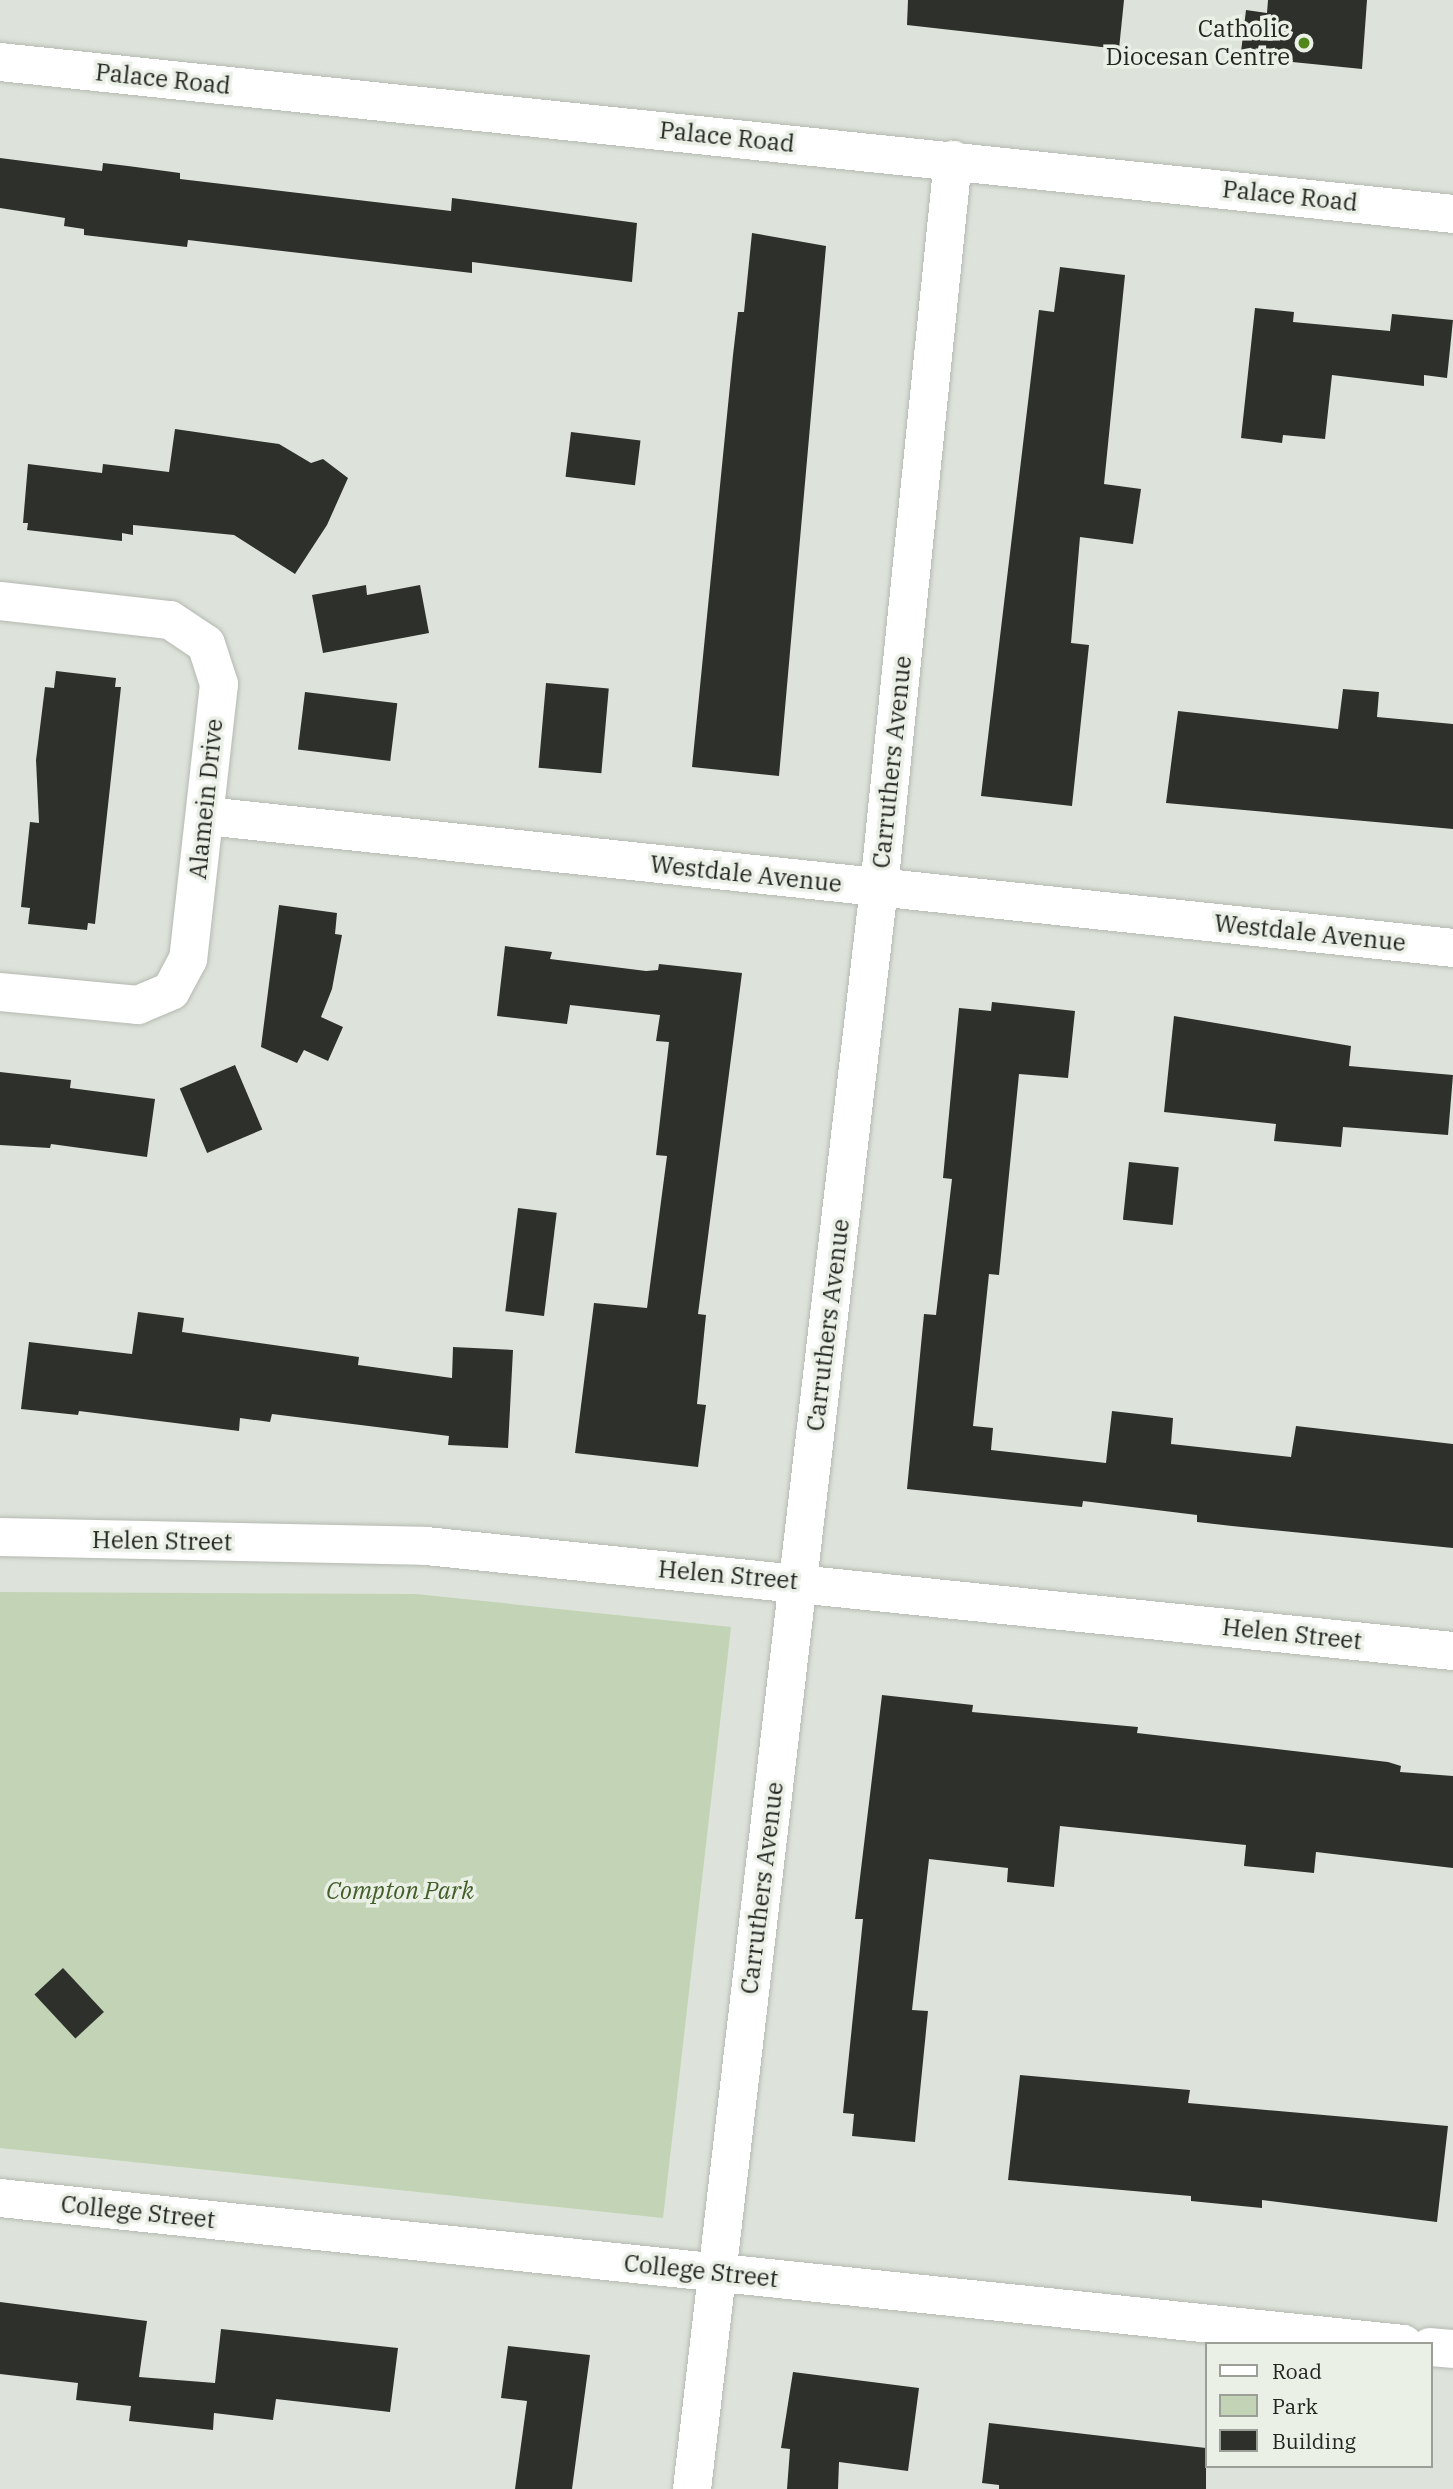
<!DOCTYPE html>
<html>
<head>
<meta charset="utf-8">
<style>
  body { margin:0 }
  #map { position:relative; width:1453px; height:2489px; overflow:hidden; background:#dde3da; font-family:"IBM Plex Serif",serif }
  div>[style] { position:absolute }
  .green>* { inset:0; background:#c2d4b5 }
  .building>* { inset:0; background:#2e312b; transform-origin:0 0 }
  .roads { filter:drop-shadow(0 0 2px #b4b9b1) drop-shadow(0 0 2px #b4b9b1) }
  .minor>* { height:38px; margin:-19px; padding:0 19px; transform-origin:19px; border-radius:19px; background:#fff }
  .dots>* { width:19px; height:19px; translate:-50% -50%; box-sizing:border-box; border:4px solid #ebf0e7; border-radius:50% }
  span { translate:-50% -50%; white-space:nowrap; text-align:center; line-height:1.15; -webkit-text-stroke:7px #ebf0e7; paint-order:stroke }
  .poi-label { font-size:24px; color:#232521 }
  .right { translate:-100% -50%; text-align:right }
  .street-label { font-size:24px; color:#232521 }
  .park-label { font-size:24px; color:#425f2a; font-style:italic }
  .legend { position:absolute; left:1205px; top:2342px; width:228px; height:126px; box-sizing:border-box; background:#ebf0e7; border:2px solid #9b9f98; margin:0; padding:9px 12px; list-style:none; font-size:21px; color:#232521 }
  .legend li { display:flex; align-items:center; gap:14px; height:35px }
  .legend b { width:35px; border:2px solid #9b9f98 }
</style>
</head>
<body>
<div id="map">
  <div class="green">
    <i style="clip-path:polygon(0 1592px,416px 1594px,731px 1627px,663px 2218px,0 2148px)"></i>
  </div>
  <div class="building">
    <i style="clip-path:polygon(908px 0,1124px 0,1119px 49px,907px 25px)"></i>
    <i style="clip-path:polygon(1268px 0,1367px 0,1362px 69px,1262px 59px,1262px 54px,1241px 52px,1246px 10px,1267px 13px)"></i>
    <i style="clip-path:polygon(0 158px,102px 171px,103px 163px,128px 166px,180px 173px,180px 179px,451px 211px,452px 198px,637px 223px,632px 282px,472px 262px,472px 273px,188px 240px,187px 247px,84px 235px,84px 229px,64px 226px,65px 218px,0 208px)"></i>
    <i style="clip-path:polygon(752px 233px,826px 246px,779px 776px,692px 767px,733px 355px,738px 312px,744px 312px)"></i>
    <i style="clip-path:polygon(1060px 267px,1125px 275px,1104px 484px,1141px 489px,1133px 544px,1080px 537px,1071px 643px,1089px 645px,1072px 806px,981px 796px,1039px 310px,1054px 312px)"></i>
    <i style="clip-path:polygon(1255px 308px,1294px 312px,1293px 322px,1390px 331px,1392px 314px,1453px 320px,1447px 378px,1424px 375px,1424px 386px,1332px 375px,1325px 439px,1283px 435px,1282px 443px,1241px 438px)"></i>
    <i style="clip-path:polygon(175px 429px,279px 444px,311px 463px,323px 459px,348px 478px,327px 525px,295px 574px,234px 535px,133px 525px,133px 535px,122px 533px,122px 541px,27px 530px,28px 523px,23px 523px,28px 464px,102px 473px,103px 464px,169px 472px)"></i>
    <i style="left:571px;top:432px;width:70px;height:45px;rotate:7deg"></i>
    <i style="clip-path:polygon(366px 585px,367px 595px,420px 585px,429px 633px,323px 653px,312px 595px)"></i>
    <i style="clip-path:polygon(56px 671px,116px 678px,115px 687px,121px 687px,95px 924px,88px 923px,87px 930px,28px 924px,30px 908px,21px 907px,30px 822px,39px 823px,36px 760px,45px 687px,54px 688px)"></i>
    <i style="left:546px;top:683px;width:63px;height:85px;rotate:5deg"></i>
    <i style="clip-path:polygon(1343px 689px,1379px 692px,1377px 717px,1453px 724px,1453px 829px,1166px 803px,1178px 711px,1338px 729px)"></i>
    <i style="left:305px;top:692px;width:93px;height:58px;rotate:7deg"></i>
    <i style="clip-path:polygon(279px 905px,337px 913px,335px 934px,342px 935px,332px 989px,321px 1017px,343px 1027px,328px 1061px,304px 1050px,297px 1063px,261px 1047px)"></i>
    <i style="clip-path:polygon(505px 946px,552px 952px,550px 959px,646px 971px,658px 970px,659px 964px,742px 973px,698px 1314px,706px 1315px,697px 1404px,706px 1405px,698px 1467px,575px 1453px,594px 1303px,647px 1308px,667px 1156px,656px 1155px,669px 1042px,656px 1041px,660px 1015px,570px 1005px,567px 1024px,497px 1016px)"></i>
    <i style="clip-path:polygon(992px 1002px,1075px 1011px,1068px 1078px,1019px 1074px,999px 1275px,989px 1274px,973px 1426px,993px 1428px,991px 1450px,1106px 1463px,1112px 1411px,1173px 1418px,1171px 1444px,1291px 1457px,1296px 1426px,1453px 1444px,1453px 1548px,1232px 1526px,1197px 1522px,1197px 1515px,1083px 1501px,1082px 1507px,907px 1489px,924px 1314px,936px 1315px,952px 1179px,943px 1178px,959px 1008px,991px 1011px)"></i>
    <i style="clip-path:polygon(1174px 1016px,1351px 1046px,1349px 1066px,1453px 1075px,1448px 1135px,1343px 1127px,1341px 1147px,1274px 1141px,1276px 1124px,1164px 1112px)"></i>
    <i style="left:235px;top:1065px;width:70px;height:60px;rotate:67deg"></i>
    <i style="clip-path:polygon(0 1072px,71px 1080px,70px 1088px,155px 1099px,147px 1157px,51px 1144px,50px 1148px,0 1145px)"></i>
    <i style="left:1129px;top:1162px;width:50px;height:58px;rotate:6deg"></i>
    <i style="left:518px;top:1208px;width:39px;height:104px;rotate:7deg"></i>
    <i style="clip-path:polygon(138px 1312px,184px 1318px,182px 1332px,359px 1357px,358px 1365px,452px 1378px,453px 1347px,513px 1350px,508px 1448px,448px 1445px,449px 1436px,272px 1414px,270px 1422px,240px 1418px,239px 1431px,79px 1411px,78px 1415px,21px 1409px,29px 1342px,132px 1354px)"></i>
    <i style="clip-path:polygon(882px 1695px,973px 1705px,972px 1712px,1138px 1727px,1137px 1733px,1388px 1762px,1401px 1766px,1400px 1772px,1453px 1776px,1453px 1868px,1316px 1852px,1314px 1873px,1244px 1866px,1246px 1845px,1060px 1826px,1054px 1887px,1007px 1882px,1008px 1868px,929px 1859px,912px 2010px,928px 2011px,915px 2142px,852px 2136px,854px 2114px,843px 2113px,863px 1919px,855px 1919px)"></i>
    <i style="left:63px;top:1968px;width:60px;height:39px;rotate:47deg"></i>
    <i style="clip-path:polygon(1020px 2075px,1190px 2090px,1188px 2103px,1448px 2126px,1437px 2222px,1262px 2200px,1262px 2208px,1191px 2201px,1191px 2196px,1008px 2180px)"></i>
    <i style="clip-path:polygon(0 2302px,147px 2321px,139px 2377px,215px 2383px,221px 2329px,398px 2348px,390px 2412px,276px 2399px,273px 2420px,214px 2413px,213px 2430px,129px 2421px,131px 2406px,76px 2400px,78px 2383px,0 2374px)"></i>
    <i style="clip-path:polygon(508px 2346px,590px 2355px,572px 2489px,515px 2489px,527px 2401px,501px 2398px)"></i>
    <i style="clip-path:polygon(793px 2372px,919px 2388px,908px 2471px,839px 2462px,838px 2489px,787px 2489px,790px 2449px,781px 2448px)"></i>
    <i style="clip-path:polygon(989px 2423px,1206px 2448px,1206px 2489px,999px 2489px,999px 2485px,982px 2483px)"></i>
  </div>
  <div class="roads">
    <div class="minor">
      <i style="left:0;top:62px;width:1461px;rotate:5.97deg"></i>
      <i style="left:0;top:601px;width:171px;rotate:6.4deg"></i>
      <i style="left:170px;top:620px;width:43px;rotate:33.7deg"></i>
      <i style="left:206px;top:644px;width:42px;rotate:72deg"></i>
      <i style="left:219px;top:684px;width:277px;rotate:96.4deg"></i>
      <i style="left:188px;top:959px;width:36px;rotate:118deg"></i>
      <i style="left:171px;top:991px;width:36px;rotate:157deg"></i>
      <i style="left:138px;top:1005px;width:139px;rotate:-174.6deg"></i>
      <i style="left:206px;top:816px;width:1254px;rotate:6.04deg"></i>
      <i style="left:0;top:1537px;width:426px;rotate:1.2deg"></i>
      <i style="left:426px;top:1546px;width:1032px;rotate:5.84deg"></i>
      <i style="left:0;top:2198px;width:1411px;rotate:5.94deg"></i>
      <i style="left:1430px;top:2347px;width:23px;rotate:5deg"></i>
      <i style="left:692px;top:2489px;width:1612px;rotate:-83.34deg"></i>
      <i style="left:879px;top:888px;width:732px;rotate:-84.2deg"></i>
    </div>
  </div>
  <div class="dots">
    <i style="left:1304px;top:43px;background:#51861d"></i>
  </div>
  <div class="poi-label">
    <span class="right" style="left:1290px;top:43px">Catholic<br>Diocesan Centre</span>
  </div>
  <div class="street-label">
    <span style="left:163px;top:79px;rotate:6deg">Palace Road</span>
    <span style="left:727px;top:137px;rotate:6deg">Palace Road</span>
    <span style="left:1290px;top:196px;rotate:6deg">Palace Road</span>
    <span style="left:892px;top:762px;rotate:-84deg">Carruthers Avenue</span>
    <span style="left:206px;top:799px;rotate:-84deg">Alamein Drive</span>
    <span style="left:746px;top:874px;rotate:6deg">Westdale Avenue</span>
    <span style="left:1310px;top:933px;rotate:6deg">Westdale Avenue</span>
    <span style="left:828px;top:1325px;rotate:-83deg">Carruthers Avenue</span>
    <span style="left:162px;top:1541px;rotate:1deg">Helen Street</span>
    <span style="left:728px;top:1575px;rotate:5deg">Helen Street</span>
    <span style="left:1292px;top:1634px;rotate:6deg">Helen Street</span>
    <span style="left:762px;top:1888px;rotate:-83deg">Carruthers Avenue</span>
    <span style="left:138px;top:2212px;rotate:6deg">College Street</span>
    <span style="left:701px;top:2271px;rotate:6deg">College Street</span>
  </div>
  <div class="park-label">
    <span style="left:400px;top:1891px">Compton Park</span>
  </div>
  <ul class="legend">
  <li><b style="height:9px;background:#fff"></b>Road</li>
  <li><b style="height:19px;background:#c2d4b5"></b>Park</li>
  <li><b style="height:19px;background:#2e312b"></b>Building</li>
  </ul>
</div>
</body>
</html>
